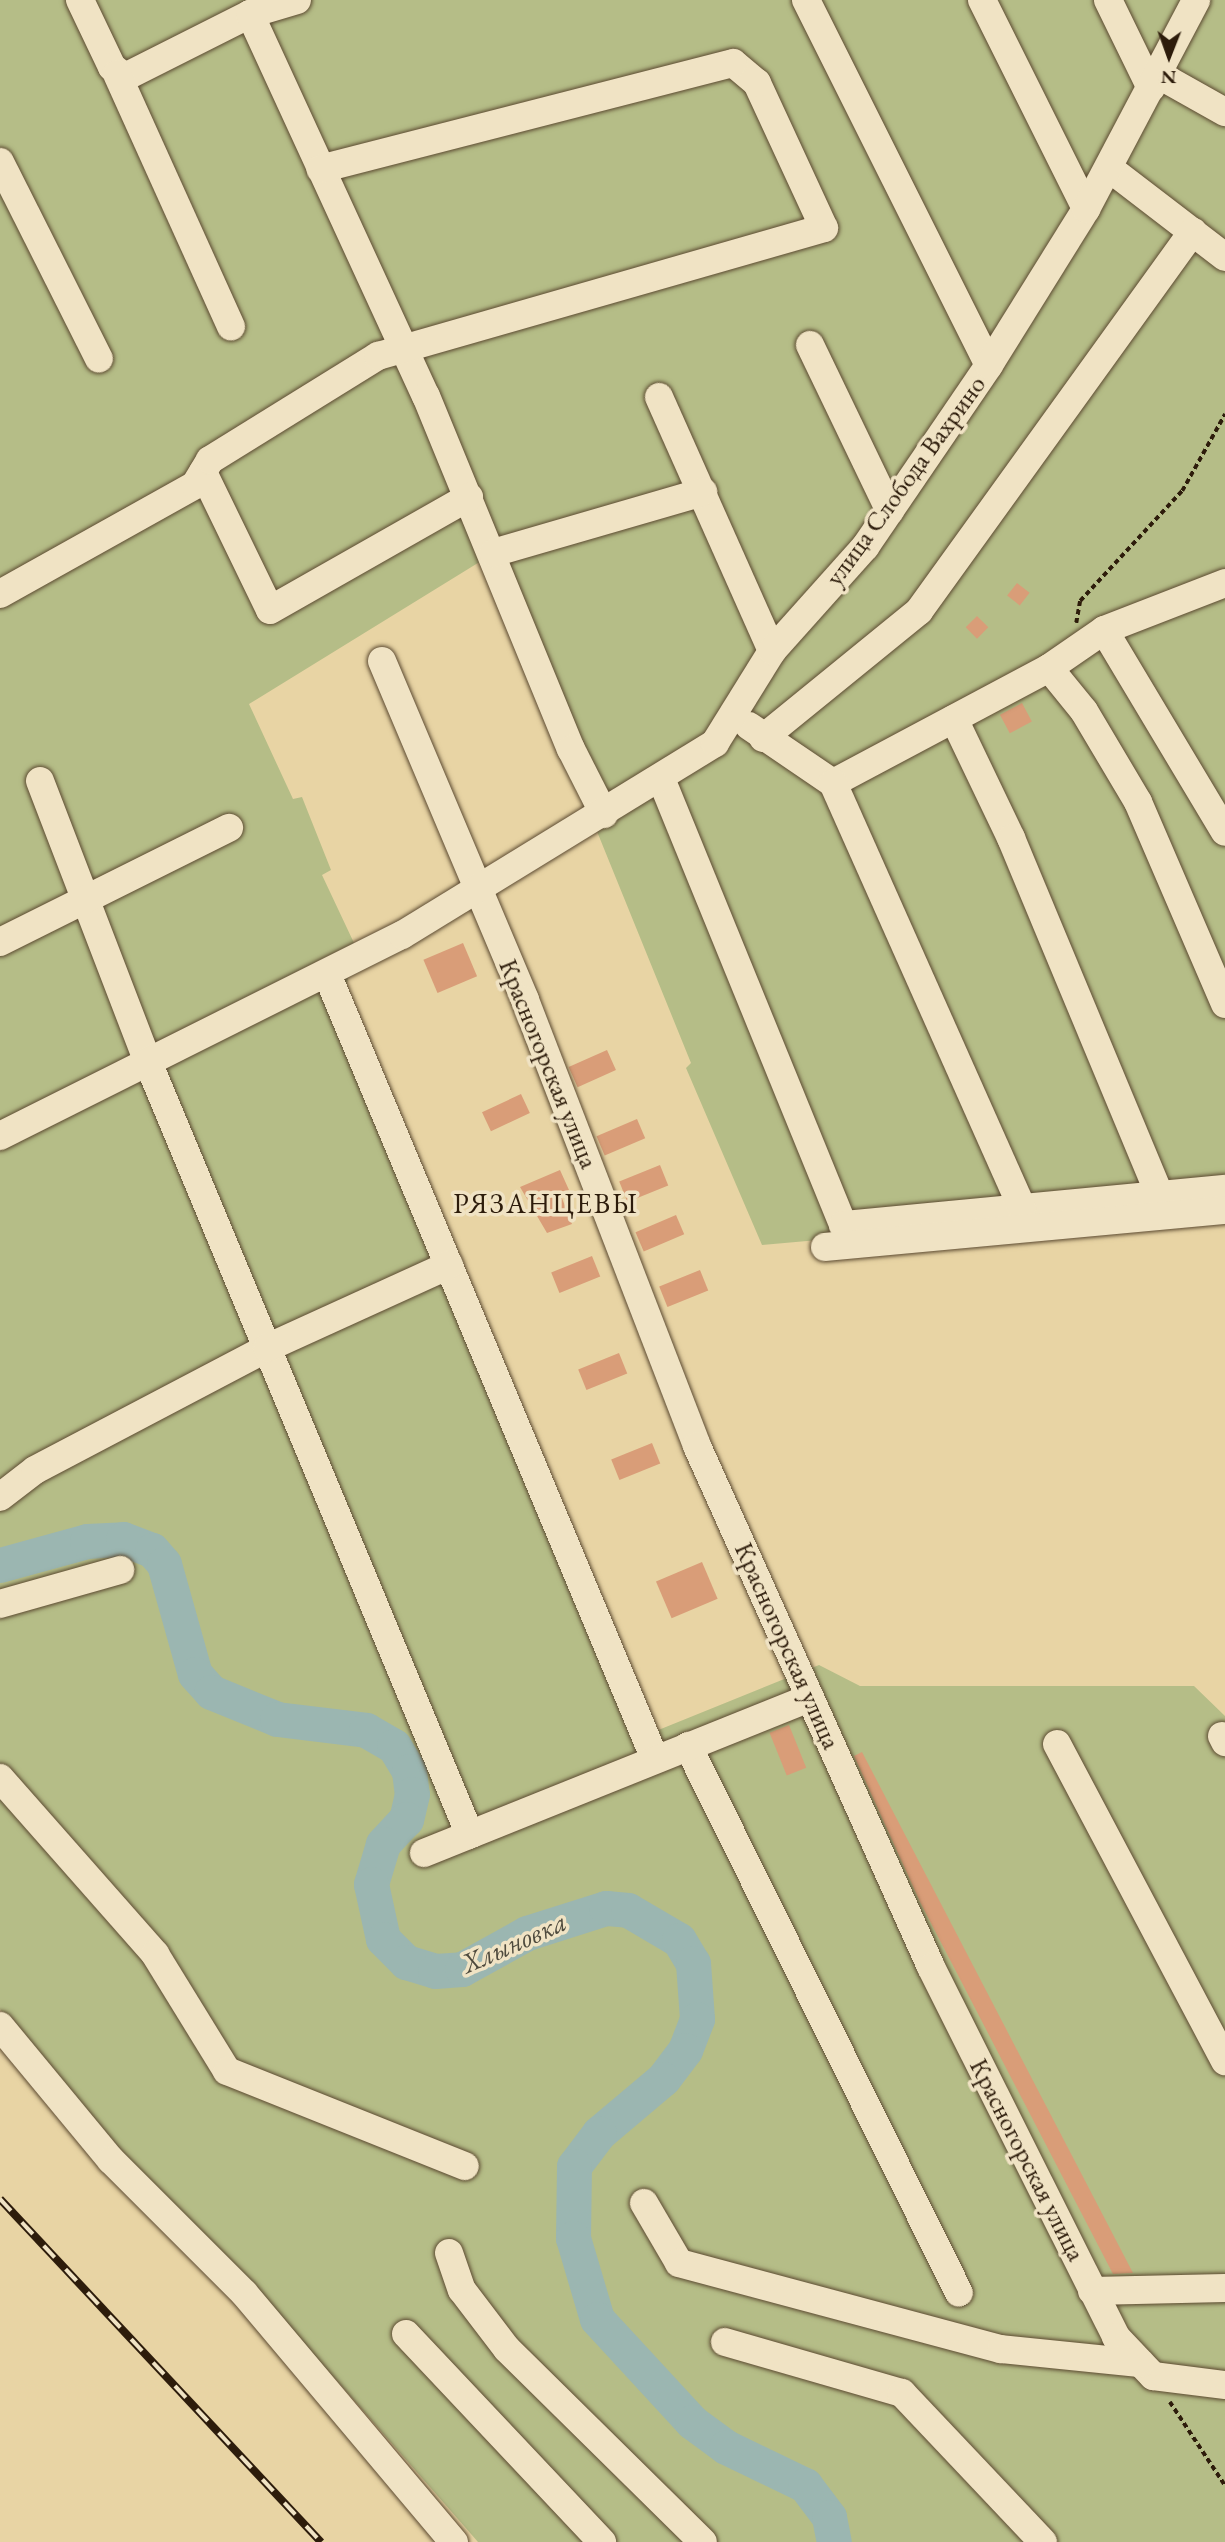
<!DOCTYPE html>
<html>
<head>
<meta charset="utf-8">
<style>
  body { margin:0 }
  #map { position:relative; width:1225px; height:2542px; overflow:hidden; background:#e8d4a4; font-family:"EB Garamond",serif }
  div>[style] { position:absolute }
  .green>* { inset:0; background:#b5bd87 }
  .river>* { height:35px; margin:-17.5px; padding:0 17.5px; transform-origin:17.5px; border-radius:17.5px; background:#9bb6b1 }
  .building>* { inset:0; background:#d99d78; transform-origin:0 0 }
  .path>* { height:3.5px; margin-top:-1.75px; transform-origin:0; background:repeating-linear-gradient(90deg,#2d1c0b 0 5px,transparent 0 8.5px) }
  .roads { filter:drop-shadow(0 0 2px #5c4a31) drop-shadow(0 0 2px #5c4a31) }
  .minor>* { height:28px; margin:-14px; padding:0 14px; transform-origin:14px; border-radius:14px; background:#f0e3c4 }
  .rail>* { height:8px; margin-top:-4px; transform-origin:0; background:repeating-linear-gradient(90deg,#f0e3c4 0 16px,#2d1c0b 0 32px); box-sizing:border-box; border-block:2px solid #2d1c0b }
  span { translate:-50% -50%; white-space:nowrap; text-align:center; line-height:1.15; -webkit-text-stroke:7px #f0e3c4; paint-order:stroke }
  .street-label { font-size:26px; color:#2d1c0b }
  .neighbourhood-label { font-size:28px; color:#2d1c0b; letter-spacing:2px }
  .water-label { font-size:28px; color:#4e4a3d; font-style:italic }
  .north { position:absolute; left:1134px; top:21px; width:70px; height:70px; -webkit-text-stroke:5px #f0e3c4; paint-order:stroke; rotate:181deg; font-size:19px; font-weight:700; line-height:28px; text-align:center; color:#2d1c0b }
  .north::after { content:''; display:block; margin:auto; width:24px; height:32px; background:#2d1c0b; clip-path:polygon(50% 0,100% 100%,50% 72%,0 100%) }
</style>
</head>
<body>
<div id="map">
  <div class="green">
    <i style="clip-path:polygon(0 0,1225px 0,1225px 1204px,762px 1245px,686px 1068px,691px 1063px,486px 558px,249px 704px,293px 799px,302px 797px,331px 870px,322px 875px,354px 943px,344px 1002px,651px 1733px,819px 1665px,860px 1686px,1194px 1686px,1225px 1716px,1225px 2542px,478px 2542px,331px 2374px,137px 2176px,0 2009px)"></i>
  </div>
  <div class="river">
    <i style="left:0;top:1565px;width:90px;rotate:-15.4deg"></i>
    <i style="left:87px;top:1541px;width:36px;rotate:-3deg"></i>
    <i style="left:123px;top:1539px;width:31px;rotate:21deg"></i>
    <i style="left:152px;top:1550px;width:18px;rotate:49deg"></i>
    <i style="left:164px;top:1564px;width:114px;rotate:74.3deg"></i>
    <i style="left:195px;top:1674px;width:24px;rotate:48deg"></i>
    <i style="left:211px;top:1692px;width:71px;rotate:22.2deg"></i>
    <i style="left:277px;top:1719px;width:90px;rotate:7deg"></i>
    <i style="left:366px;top:1730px;width:32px;rotate:30deg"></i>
    <i style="left:394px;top:1746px;width:29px;rotate:59deg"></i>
    <i style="left:409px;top:1771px;width:23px;rotate:83deg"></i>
    <i style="left:412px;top:1794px;width:26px;rotate:103deg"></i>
    <i style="left:406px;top:1819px;width:34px;rotate:133deg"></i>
    <i style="left:383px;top:1844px;width:42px;rotate:106.7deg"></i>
    <i style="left:371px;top:1884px;width:56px;rotate:77.7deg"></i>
    <i style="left:383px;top:1939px;width:33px;rotate:45deg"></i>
    <i style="left:406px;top:1962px;width:30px;rotate:17deg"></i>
    <i style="left:435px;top:1971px;width:27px;rotate:-4deg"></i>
    <i style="left:462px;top:1969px;width:74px;rotate:-29deg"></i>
    <i style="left:527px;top:1933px;width:83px;rotate:-17.6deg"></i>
    <i style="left:606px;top:1908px;width:22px;rotate:5deg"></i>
    <i style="left:628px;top:1910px;width:59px;rotate:30.5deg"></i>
    <i style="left:679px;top:1940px;width:27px;rotate:59deg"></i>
    <i style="left:693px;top:1963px;width:56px;rotate:85.9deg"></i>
    <i style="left:697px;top:2019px;width:33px;rotate:111deg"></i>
    <i style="left:685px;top:2050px;width:36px;rotate:127deg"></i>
    <i style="left:663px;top:2079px;width:84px;rotate:139.8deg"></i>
    <i style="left:599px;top:2133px;width:41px;rotate:127.1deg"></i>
    <i style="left:574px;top:2166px;width:72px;rotate:90.8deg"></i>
    <i style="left:573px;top:2238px;width:84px;rotate:73.5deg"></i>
    <i style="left:597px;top:2319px;width:140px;rotate:47.3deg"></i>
    <i style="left:692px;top:2422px;width:42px;rotate:36.3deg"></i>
    <i style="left:726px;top:2447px;width:88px;rotate:25.7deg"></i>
    <i style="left:805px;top:2485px;width:40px;rotate:53deg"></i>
    <i style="left:829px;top:2517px;width:25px;rotate:79deg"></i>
  </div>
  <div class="building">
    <i style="left:1017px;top:583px;width:16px;height:16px;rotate:38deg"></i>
    <i style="left:977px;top:616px;width:16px;height:16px;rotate:45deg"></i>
    <i style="left:1022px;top:703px;width:21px;height:25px;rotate:62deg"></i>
    <i style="left:463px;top:943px;width:36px;height:43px;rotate:67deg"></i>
    <i style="left:607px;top:1050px;width:22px;height:42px;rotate:66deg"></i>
    <i style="left:521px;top:1094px;width:21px;height:43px;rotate:65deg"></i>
    <i style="left:637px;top:1119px;width:21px;height:44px;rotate:67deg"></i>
    <i style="left:660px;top:1165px;width:22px;height:44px;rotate:68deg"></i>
    <i style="clip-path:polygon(560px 1170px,569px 1190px,560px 1193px,572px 1224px,547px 1233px,520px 1187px)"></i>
    <i style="left:676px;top:1215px;width:21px;height:44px;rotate:67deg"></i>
    <i style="left:592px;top:1256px;width:22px;height:44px;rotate:68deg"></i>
    <i style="left:700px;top:1270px;width:22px;height:44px;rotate:68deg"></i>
    <i style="left:619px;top:1353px;width:22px;height:44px;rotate:68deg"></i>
    <i style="left:652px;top:1443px;width:22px;height:44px;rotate:68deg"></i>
    <i style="left:702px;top:1562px;width:40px;height:50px;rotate:67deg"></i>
    <i style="left:789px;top:1725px;width:46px;height:21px;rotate:68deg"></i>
    <i style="clip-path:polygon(862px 1752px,1133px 2273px,1113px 2274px,920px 1902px,854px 1756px)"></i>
  </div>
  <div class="path">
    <i style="left:1076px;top:623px;width:22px;rotate:-80deg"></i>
    <i style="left:1080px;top:601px;width:150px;rotate:-47.2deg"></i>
    <i style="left:1182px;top:491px;width:88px;rotate:-60.8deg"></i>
    <i style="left:1170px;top:2402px;width:100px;rotate:56.5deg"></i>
  </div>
  <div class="roads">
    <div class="minor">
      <i style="left:80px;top:0;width:74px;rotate:64.5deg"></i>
      <i style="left:112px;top:67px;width:16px;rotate:38deg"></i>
      <i style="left:125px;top:77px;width:140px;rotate:-26.7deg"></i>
      <i style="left:250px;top:14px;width:421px;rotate:65.3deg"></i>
      <i style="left:426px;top:396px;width:382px;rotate:67.7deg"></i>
      <i style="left:571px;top:749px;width:73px;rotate:63.1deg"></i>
      <i style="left:806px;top:0;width:408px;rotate:63.4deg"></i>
      <i style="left:982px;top:0;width:233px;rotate:63.5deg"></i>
      <i style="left:1108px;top:0;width:98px;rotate:64deg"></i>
      <i style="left:250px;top:14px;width:49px;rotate:-16.6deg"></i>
      <i style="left:117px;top:74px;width:277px;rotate:65.7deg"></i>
      <i style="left:1159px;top:75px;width:76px;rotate:29.3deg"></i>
      <i style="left:0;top:162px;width:220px;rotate:63.3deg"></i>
      <i style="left:1109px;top:168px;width:146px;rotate:37.5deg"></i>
      <i style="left:810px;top:345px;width:184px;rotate:64.3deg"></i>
      <i style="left:659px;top:397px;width:278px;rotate:66deg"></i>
      <i style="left:203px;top:472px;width:153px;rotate:64.1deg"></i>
      <i style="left:270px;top:610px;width:229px;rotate:-29.6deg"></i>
      <i style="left:493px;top:553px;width:219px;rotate:-16.2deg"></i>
      <i style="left:0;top:594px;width:223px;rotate:-29.2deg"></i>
      <i style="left:195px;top:485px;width:29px;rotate:-59deg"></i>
      <i style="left:210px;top:460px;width:198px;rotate:-31.8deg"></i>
      <i style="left:378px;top:356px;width:464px;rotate:-16deg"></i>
      <i style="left:824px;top:228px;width:160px;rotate:-114.8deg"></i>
      <i style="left:757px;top:83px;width:31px;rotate:-140deg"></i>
      <i style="left:733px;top:63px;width:426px;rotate:165.6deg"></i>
      <i style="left:1104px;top:630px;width:235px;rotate:59.1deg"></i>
      <i style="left:382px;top:661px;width:368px;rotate:67.1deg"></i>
      <i style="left:525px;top:1000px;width:478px;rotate:68.9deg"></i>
      <i style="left:697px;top:1446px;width:571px;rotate:65.81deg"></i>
      <i style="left:931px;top:1967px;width:414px;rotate:63.4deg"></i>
      <i style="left:1116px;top:2337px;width:54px;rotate:46.5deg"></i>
      <i style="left:1153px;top:2376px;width:73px;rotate:7.1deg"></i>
      <i style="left:1049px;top:668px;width:55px;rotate:50.9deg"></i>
      <i style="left:1084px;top:711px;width:106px;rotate:59.3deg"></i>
      <i style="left:1138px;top:802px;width:220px;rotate:66.7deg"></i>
      <i style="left:954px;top:719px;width:132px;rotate:64.4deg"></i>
      <i style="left:1011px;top:838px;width:388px;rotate:67.4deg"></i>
      <i style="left:749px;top:726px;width:102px;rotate:34.2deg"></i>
      <i style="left:833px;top:783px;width:245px;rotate:-28deg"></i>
      <i style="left:1049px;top:668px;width:67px;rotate:-34.6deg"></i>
      <i style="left:1104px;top:630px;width:130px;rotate:-21.2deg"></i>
      <i style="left:763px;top:738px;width:201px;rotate:-39.1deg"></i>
      <i style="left:919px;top:611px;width:468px;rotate:-54.2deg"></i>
      <i style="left:40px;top:781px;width:301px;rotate:69deg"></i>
      <i style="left:148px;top:1062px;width:837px;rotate:67.39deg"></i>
      <i style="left:662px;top:781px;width:479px;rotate:67.8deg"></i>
      <i style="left:843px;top:1225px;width:384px;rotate:-5.4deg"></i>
      <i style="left:833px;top:783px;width:465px;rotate:66deg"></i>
      <i style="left:0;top:942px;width:256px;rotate:-26.5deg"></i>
      <i style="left:327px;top:974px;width:849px;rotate:67.33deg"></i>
      <i style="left:0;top:1136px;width:449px;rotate:-26.6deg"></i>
      <i style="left:402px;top:935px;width:367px;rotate:-31.5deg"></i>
      <i style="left:715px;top:743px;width:108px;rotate:-58.2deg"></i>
      <i style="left:772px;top:651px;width:140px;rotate:-48.2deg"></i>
      <i style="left:865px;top:547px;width:220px;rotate:-55.7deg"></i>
      <i style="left:989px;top:365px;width:184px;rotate:-58.1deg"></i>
      <i style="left:1086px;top:209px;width:236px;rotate:-62.2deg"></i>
      <i style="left:825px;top:1247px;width:402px;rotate:-5.3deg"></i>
      <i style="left:0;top:1497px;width:44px;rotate:-37.6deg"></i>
      <i style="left:35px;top:1470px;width:262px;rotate:-27.7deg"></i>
      <i style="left:267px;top:1348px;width:200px;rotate:-24.5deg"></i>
      <i style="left:0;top:1604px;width:125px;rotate:-15.8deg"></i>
      <i style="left:1222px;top:1736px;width:7px;rotate:63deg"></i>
      <i style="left:1057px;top:1744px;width:359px;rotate:62.1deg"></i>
      <i style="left:688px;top:1746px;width:610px;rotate:63.64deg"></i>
      <i style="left:0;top:1778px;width:235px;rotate:48.6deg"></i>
      <i style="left:155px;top:1954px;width:137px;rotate:58.4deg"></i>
      <i style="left:227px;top:2071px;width:256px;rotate:21.8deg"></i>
      <i style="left:424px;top:1853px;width:416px;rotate:-21.9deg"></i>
      <i style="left:0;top:2026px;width:174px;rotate:50.4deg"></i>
      <i style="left:111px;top:2160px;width:188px;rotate:45deg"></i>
      <i style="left:244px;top:2293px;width:326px;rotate:49.9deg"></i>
      <i style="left:644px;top:2203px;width:69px;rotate:59.7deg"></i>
      <i style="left:679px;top:2263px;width:333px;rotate:15deg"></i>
      <i style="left:1001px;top:2349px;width:140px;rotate:5.8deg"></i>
      <i style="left:449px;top:2253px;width:39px;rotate:71deg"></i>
      <i style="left:462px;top:2290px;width:74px;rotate:52.7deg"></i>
      <i style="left:507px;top:2349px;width:275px;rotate:44.6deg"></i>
      <i style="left:1092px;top:2291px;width:133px;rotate:-1.3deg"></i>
      <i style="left:406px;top:2334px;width:286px;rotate:46.7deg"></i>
      <i style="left:725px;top:2342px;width:184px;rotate:16.1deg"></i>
      <i style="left:902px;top:2393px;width:205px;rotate:46.6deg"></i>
    </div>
  </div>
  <div class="rail">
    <i style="left:0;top:2199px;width:470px;rotate:46.9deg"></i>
  </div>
  <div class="street-label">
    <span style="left:906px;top:481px;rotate:-54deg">улица Слобода Вахрино</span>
    <span style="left:548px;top:1064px;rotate:68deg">Красногорская улица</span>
    <span style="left:787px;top:1646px;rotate:66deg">Красногорская улица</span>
    <span style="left:1027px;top:2160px;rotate:63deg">Красногорская улица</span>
  </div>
  <div class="neighbourhood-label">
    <span style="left:546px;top:1203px">РЯЗАНЦЕВЫ</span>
  </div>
  <div class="water-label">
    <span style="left:514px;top:1942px;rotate:-24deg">Хлыновка</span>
  </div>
  <div class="north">N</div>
</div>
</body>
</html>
